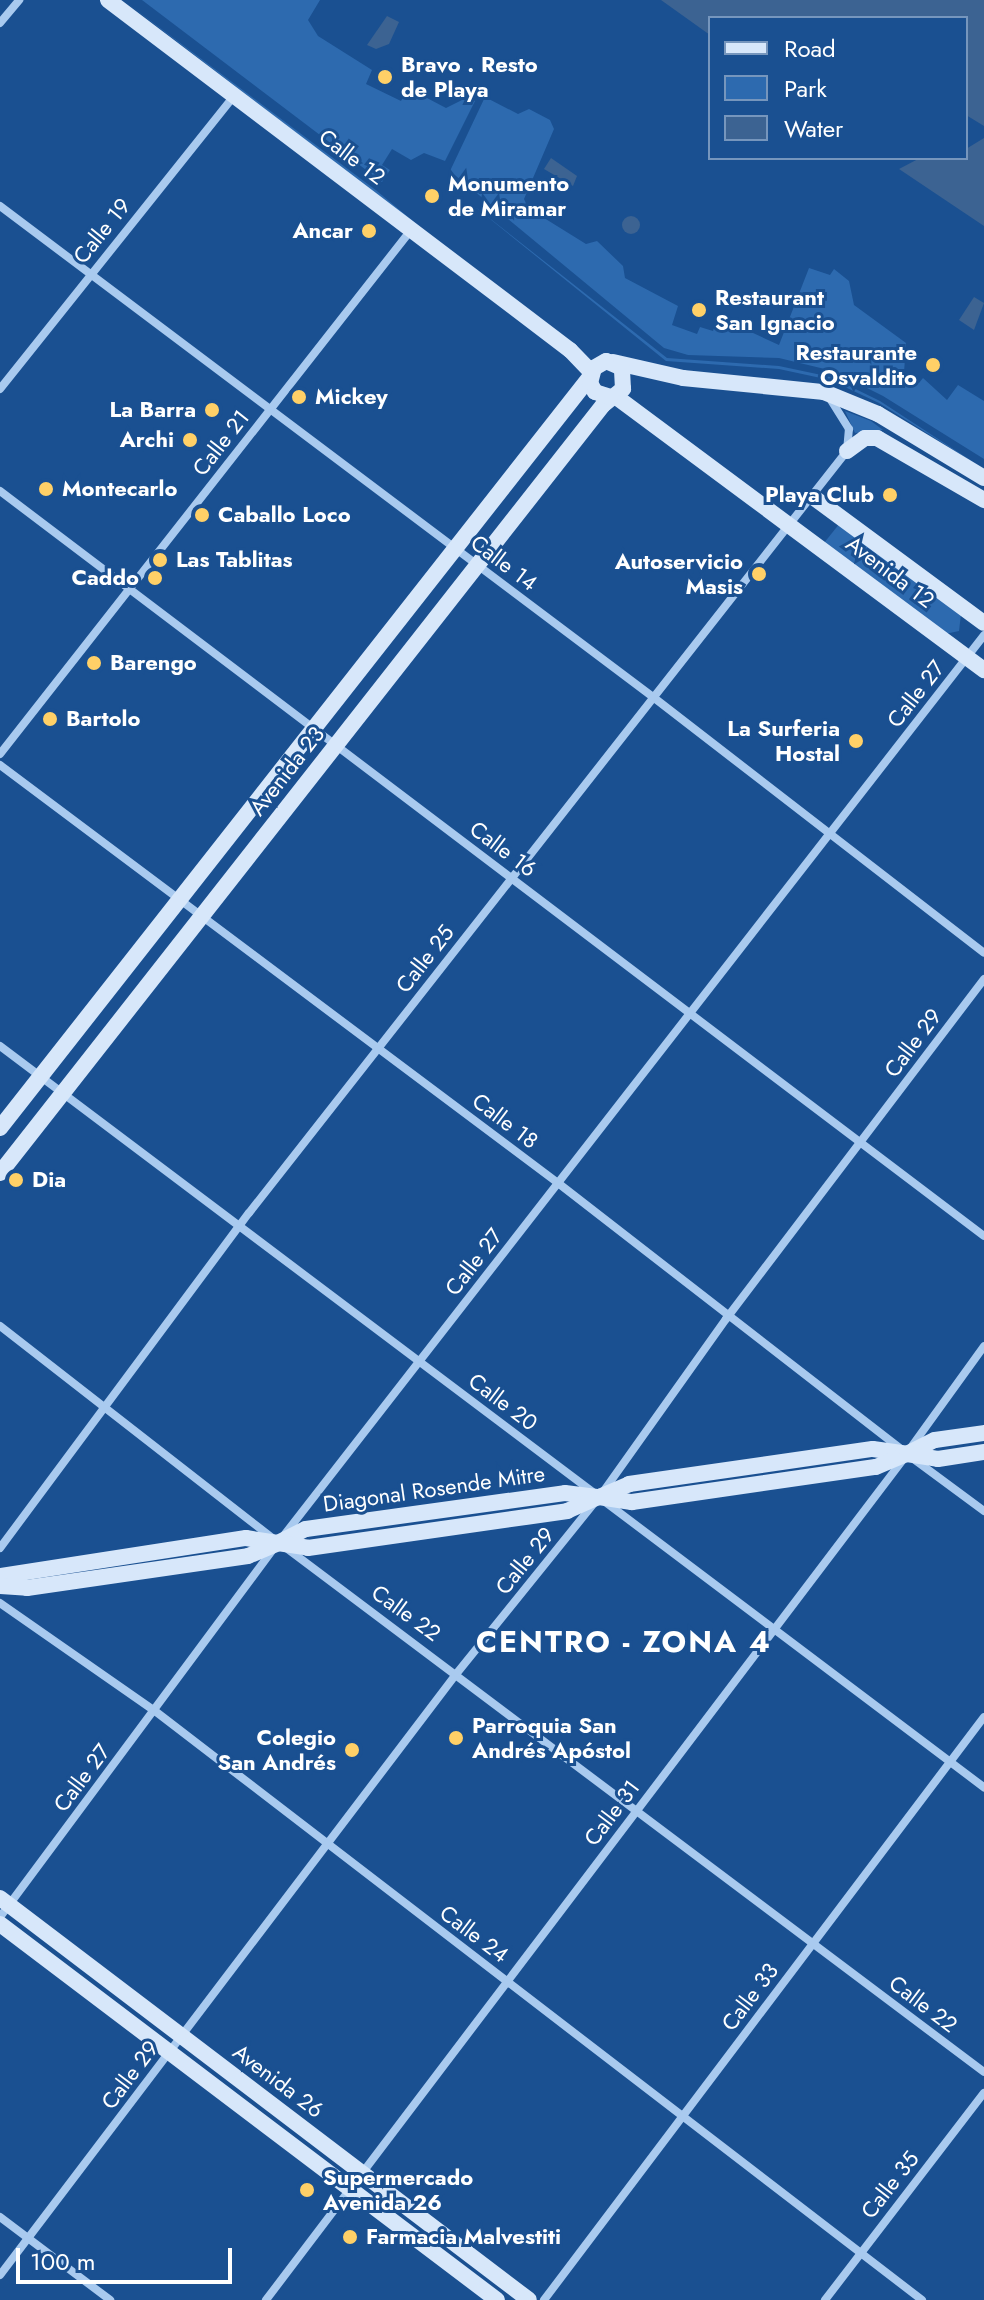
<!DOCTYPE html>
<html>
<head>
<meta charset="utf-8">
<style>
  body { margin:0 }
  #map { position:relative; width:984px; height:2300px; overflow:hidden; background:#1a5091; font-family:Jost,sans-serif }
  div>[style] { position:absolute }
  .green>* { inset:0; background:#2d6aaf }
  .water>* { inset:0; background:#3c6392 }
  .round { border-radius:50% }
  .street>* { height:8px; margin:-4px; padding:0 4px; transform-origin:4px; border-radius:4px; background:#a9caef }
  .secondary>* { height:16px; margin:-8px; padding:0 8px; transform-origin:8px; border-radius:8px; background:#d7e7fa }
  .dots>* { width:22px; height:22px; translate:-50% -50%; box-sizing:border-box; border:4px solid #1a5091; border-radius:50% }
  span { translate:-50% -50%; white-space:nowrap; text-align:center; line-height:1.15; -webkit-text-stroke:6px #1a5091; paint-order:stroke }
  .poi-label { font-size:22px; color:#fff; font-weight:700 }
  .left { translate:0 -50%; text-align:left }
  .right { translate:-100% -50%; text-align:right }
  .street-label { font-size:22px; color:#fff }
  .district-label { font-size:30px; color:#fff; font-weight:700; letter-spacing:2px }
  .legend { position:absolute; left:708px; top:16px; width:260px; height:144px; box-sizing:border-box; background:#1a5091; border:2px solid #7696bd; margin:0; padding:10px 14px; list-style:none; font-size:24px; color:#fff }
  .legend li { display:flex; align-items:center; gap:16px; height:40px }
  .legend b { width:40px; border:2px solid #7696bd }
  .scale { position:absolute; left:16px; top:2248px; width:216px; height:36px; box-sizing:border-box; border:4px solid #fff; border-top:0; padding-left:10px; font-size:24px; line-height:28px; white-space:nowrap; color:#fff; -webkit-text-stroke:6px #1a5091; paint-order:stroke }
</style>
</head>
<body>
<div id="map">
  <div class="green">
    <i style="clip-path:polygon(123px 0,377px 191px,420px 227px,420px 228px)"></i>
    <i style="clip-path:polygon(142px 0,320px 0,308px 20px,318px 36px,372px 70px,366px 84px,401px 101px,408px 88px,446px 108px,468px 97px,475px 101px,445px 161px,424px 153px,411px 160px,392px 149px,382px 165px,390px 170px,382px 182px)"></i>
    <i style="clip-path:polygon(485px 97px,518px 114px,529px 109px,550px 120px,554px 129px,524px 199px,528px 208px,586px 244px,597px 241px,623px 266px,625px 278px,678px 306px,672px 325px,697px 334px,700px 327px,713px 331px,718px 317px,779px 345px,809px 268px,830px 275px,834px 269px,849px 281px,854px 305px,906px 343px,904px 373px,919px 383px,923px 378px,947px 400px,958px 385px,984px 401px,984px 459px,883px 396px,833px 371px,779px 358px,688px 355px,664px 348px,450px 171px)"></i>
    <i style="clip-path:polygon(469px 202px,667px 358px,779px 366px,831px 377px,880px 401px,984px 469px,879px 403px,830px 380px,779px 369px,666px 361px)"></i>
    <i style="clip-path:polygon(845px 411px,871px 421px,883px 430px,855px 433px)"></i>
    <i style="clip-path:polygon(840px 523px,961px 614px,959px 631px,945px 634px,824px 543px)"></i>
  </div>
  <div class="water">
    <i style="clip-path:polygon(661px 0,984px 0,984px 126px,966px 115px,966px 18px,710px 18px,710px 35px)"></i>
    <i style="clip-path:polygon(387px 16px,399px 22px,389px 44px,376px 49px,367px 45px)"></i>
    <i style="clip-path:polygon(984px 138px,984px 226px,899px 169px,920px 158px,966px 158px,966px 149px)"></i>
    <i style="clip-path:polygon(551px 158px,577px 176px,573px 186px,544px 169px)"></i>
    <i class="round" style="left:622px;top:216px;width:18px;height:18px"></i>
    <i style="clip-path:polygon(974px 297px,984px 303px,974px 330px,959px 320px)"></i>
  </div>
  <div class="street">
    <i style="left:0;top:23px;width:30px;rotate:-50deg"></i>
    <i style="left:0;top:206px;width:817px;rotate:36.94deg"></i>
    <i style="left:653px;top:697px;width:418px;rotate:37.7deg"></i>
    <i style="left:0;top:389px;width:375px;rotate:-51.4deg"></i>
    <i style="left:0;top:491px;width:1234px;rotate:37.13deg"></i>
    <i style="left:0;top:754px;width:666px;rotate:-51.89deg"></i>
    <i style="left:0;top:765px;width:697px;rotate:36.84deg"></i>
    <i style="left:558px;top:1183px;width:434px;rotate:37.8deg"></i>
    <i style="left:0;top:1046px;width:743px;rotate:36.96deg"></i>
    <i style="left:0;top:1326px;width:347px;rotate:37.9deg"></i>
    <i style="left:912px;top:1446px;width:123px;rotate:-54.2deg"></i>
    <i style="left:915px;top:1460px;width:86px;rotate:36.5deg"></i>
    <i style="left:603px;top:1492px;width:212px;rotate:-54.6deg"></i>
    <i style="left:726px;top:1319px;width:427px;rotate:-52.8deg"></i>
    <i style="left:604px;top:1501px;width:476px;rotate:37deg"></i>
    <i style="left:285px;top:1534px;width:1139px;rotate:-52.13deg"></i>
    <i style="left:285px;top:1547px;width:874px;rotate:36.91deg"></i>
    <i style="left:0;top:1548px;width:417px;rotate:-53.4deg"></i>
    <i style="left:249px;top:1213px;width:969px;rotate:-51.88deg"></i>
    <i style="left:847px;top:451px;width:22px;rotate:-85deg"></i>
    <i style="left:849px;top:429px;width:34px;rotate:-122deg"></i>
    <i style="left:0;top:1603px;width:189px;rotate:34.9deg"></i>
    <i style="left:155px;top:1711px;width:967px;rotate:37.52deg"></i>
    <i style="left:0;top:1917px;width:460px;rotate:-53.4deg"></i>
    <i style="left:0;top:2217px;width:138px;rotate:37deg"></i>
    <i style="left:0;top:2275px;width:756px;rotate:-52.8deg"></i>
    <i style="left:457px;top:1673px;width:220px;rotate:-51.1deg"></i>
    <i style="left:266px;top:2300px;width:1053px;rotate:-52.84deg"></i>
    <i style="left:544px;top:2300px;width:730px;rotate:-52.96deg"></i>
    <i style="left:825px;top:2300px;width:261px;rotate:-52.5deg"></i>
  </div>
  <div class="secondary">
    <i style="left:108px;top:0;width:580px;rotate:37.15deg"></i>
    <i style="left:570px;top:350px;width:30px;rotate:46deg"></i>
    <i style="left:613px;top:362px;width:72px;rotate:12.9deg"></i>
    <i style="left:683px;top:378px;width:142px;rotate:5.7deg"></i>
    <i style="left:824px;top:392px;width:58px;rotate:22.2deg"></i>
    <i style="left:878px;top:414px;width:124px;rotate:31.1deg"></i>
    <i style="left:615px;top:396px;width:460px;rotate:36.6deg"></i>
    <i style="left:847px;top:451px;width:22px;rotate:-36deg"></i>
    <i style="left:865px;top:438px;width:12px"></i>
    <i style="left:877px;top:438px;width:124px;rotate:30.1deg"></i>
    <i style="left:813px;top:497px;width:212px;rotate:36.4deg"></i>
    <i style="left:0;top:1128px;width:955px;rotate:-51.85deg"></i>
    <i style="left:0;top:1173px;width:976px;rotate:-51.86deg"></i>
    <i style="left:603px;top:405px;width:26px;rotate:-39deg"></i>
    <i style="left:623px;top:389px;width:21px;rotate:-93deg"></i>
    <i style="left:622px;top:368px;width:17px;rotate:-156deg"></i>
    <i style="left:606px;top:361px;width:14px;rotate:150deg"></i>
    <i style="left:594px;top:368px;width:16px;rotate:105deg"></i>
    <i style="left:590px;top:383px;width:10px;rotate:61deg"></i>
    <i style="left:595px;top:392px;width:16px;rotate:18deg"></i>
    <i style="left:0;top:1576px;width:249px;rotate:-8.8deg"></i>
    <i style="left:246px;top:1538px;width:32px;rotate:9deg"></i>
    <i style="left:278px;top:1543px;width:31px;rotate:-27deg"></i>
    <i style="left:306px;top:1529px;width:261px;rotate:-7.9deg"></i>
    <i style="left:565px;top:1493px;width:34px;rotate:7deg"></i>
    <i style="left:599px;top:1497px;width:33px;rotate:-23deg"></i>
    <i style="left:629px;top:1484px;width:246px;rotate:-8.2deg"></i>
    <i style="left:873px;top:1449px;width:34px;rotate:8deg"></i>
    <i style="left:907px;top:1454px;width:31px;rotate:-27deg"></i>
    <i style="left:935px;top:1440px;width:49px;rotate:-8.1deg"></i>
    <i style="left:0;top:1586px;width:27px;rotate:4deg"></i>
    <i style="left:27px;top:1588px;width:223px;rotate:-8.2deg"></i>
    <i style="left:248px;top:1556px;width:33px;rotate:-23deg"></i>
    <i style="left:278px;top:1543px;width:30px;rotate:9deg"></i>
    <i style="left:308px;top:1548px;width:262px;rotate:-8.1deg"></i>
    <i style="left:567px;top:1511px;width:35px;rotate:-24deg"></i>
    <i style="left:599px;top:1497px;width:33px;rotate:9deg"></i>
    <i style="left:632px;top:1502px;width:246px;rotate:-8.2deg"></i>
    <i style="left:876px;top:1467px;width:34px;rotate:-23deg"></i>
    <i style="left:907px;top:1454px;width:31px;rotate:9deg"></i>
    <i style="left:938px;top:1459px;width:47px;rotate:-8.7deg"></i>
    <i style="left:0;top:1898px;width:664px;rotate:37.23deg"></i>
    <i style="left:0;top:1924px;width:623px;rotate:37.11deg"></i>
  </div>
  <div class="dots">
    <i style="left:385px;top:77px;background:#ffd067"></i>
    <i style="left:432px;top:196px;background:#ffd067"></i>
    <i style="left:369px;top:231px;background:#ffd067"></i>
    <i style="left:699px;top:310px;background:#ffd067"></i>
    <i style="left:933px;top:365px;background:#ffd067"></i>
    <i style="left:299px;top:397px;background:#ffd067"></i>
    <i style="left:212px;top:410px;background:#ffd067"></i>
    <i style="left:190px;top:440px;background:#ffd067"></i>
    <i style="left:46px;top:489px;background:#ffd067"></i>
    <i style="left:890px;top:495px;background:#ffd067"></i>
    <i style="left:202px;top:515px;background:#ffd067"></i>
    <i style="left:160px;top:560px;background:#ffd067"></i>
    <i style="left:759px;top:574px;background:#ffd067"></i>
    <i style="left:155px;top:578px;background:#ffd067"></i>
    <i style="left:94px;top:663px;background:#ffd067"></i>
    <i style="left:50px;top:719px;background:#ffd067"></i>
    <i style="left:856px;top:741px;background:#ffd067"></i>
    <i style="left:16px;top:1180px;background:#ffd067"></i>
    <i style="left:456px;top:1738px;background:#ffd067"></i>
    <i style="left:352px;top:1750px;background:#ffd067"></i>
    <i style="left:307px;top:2190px;background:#ffd067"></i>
    <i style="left:350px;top:2237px;background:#ffd067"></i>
  </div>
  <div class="poi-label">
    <span class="left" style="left:401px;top:77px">Bravo . Resto<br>de Playa</span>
    <span class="left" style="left:448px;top:196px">Monumento<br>de Miramar</span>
    <span class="right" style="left:353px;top:231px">Ancar</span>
    <span class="left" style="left:715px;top:310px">Restaurant<br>San Ignacio</span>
    <span class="right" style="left:917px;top:365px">Restaurante<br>Osvaldito</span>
    <span class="left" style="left:315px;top:397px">Mickey</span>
    <span class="right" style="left:196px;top:410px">La Barra</span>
    <span class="right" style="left:174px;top:440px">Archi</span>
    <span class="left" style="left:62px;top:489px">Montecarlo</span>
    <span class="right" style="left:874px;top:495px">Playa Club</span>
    <span class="left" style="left:218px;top:515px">Caballo Loco</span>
    <span class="left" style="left:176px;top:560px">Las Tablitas</span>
    <span class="right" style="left:743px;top:574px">Autoservicio<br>Masis</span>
    <span class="right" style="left:139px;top:578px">Caddo</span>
    <span class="left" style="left:110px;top:663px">Barengo</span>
    <span class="left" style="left:66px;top:719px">Bartolo</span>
    <span class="right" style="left:840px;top:741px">La Surferia<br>Hostal</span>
    <span class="left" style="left:32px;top:1180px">Dia</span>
    <span class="left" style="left:472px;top:1738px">Parroquia San<br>Andrés Apóstol</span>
    <span class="right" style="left:336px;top:1750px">Colegio<br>San Andrés</span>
    <span class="left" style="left:323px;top:2190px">Supermercado<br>Avenida 26</span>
    <span class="left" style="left:366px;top:2237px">Farmacia Malvestiti</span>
  </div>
  <div class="street-label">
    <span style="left:352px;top:157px;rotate:37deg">Calle 12</span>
    <span style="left:102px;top:231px;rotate:-51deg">Calle 19</span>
    <span style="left:221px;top:443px;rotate:-52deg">Calle 21</span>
    <span style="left:504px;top:563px;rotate:37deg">Calle 14</span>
    <span style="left:890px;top:572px;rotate:37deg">Avenida 12</span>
    <span style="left:916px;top:694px;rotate:-52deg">Calle 27</span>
    <span style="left:287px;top:771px;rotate:-52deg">Avenida 23</span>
    <span style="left:503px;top:849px;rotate:37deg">Calle 16</span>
    <span style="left:425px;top:959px;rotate:-52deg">Calle 25</span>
    <span style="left:913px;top:1043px;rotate:-53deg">Calle 29</span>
    <span style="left:505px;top:1121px;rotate:37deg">Calle 18</span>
    <span style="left:474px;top:1262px;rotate:-52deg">Calle 27</span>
    <span style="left:503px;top:1402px;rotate:37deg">Calle 20</span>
    <span style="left:434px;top:1489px;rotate:-8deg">Diagonal Rosende Mitre</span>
    <span style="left:525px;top:1561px;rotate:-51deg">Calle 29</span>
    <span style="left:406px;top:1613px;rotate:36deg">Calle 22</span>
    <span style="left:82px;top:1778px;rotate:-53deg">Calle 27</span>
    <span style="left:612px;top:1813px;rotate:-53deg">Calle 31</span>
    <span style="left:474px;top:1934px;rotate:37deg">Calle 24</span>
    <span style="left:750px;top:1997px;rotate:-53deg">Calle 33</span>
    <span style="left:923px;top:2004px;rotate:37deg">Calle 22</span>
    <span style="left:130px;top:2075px;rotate:-53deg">Calle 29</span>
    <span style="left:278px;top:2081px;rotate:37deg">Avenida 26</span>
    <span style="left:890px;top:2185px;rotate:-52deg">Calle 35</span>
  </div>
  <div class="district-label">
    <span style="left:624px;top:1642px">CENTRO - ZONA 4</span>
  </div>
  <ul class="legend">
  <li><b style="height:10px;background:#d7e7fa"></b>Road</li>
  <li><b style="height:22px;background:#2d6aaf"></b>Park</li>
  <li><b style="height:22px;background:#3c6392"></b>Water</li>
  </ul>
  <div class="scale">100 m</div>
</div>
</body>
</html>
